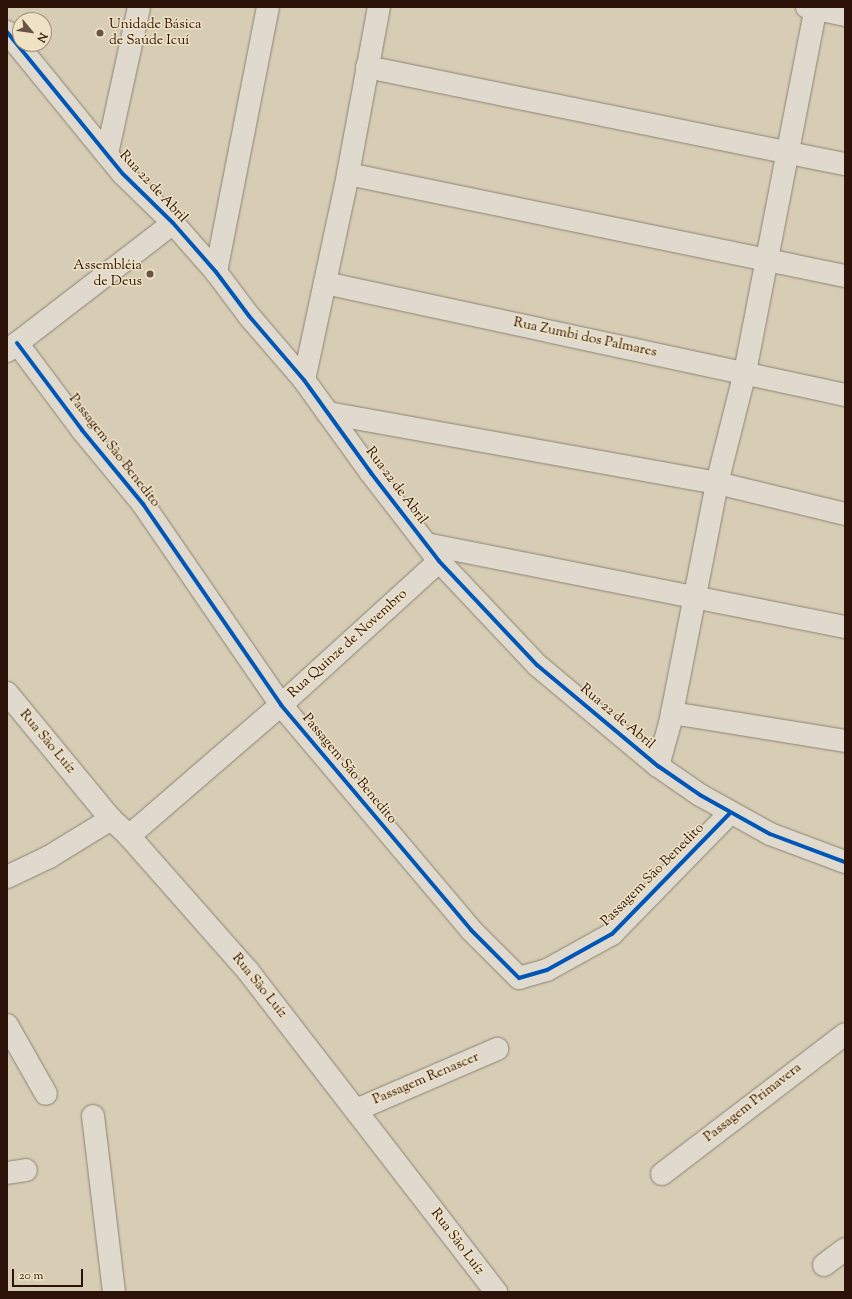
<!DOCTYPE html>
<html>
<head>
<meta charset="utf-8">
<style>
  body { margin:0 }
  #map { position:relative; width:852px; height:1299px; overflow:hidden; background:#d7cdb4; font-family:"Sorts Mill Goudy",serif }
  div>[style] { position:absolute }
  .roads { filter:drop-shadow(0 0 1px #8b8273) drop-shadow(0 0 1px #8b8273) }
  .street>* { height:22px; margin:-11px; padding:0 11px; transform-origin:11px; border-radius:11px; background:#e0dace }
  .secondary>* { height:22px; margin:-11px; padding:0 11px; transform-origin:11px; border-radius:11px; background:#e0dace }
  .cycleway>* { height:4px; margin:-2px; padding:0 2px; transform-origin:2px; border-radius:2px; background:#0057b8 }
  .dots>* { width:11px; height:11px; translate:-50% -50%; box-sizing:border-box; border:2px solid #efe2c4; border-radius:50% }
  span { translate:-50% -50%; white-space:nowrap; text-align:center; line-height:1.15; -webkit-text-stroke:3px #efe2c4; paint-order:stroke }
  .poi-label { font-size:14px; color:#2c1208 }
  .left { translate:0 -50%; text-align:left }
  .right { translate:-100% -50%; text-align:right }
  .street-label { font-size:14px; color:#2c1208 }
  .frame { position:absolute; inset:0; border:8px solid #2c1208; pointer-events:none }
  .north { position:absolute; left:12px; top:12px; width:40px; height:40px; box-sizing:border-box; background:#efe2c4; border:1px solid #a18f79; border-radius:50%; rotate:119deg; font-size:11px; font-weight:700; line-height:16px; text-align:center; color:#2c1208 }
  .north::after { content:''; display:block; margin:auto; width:14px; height:18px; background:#685344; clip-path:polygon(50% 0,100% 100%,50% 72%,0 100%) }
  .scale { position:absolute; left:12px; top:1269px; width:71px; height:18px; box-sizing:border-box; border:2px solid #2c1208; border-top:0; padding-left:5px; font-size:12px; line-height:14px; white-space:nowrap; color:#2c1208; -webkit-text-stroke:3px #efe2c4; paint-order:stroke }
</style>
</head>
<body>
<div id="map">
  <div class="roads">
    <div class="street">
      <i style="left:7px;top:32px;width:183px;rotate:50.8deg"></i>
      <i style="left:123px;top:174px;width:70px;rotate:44.4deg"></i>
      <i style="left:173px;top:223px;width:65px;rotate:48.7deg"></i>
      <i style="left:216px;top:272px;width:55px;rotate:53.1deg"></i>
      <i style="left:249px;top:316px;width:84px;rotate:49.3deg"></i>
      <i style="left:304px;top:380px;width:115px;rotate:54.2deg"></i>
      <i style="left:371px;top:473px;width:111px;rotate:52.3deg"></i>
      <i style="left:439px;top:561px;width:143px;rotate:46.7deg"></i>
      <i style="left:537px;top:665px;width:158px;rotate:39.9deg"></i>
      <i style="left:658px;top:766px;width:51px;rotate:34.6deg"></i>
      <i style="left:700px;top:795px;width:80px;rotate:29.1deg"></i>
      <i style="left:770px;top:834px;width:80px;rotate:20.5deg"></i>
      <i style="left:367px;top:67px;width:488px;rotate:11.5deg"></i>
      <i style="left:107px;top:154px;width:150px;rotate:-77.7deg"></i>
      <i style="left:348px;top:174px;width:507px;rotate:11.6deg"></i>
      <i style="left:216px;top:272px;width:270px;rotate:-78.9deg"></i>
      <i style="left:325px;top:283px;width:532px;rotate:12.15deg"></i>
      <i style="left:17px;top:343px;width:109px;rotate:53.2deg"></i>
      <i style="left:82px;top:430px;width:96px;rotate:50.5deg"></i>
      <i style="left:143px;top:504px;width:244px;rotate:55.5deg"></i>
      <i style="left:281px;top:705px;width:294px;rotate:49.8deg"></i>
      <i style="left:471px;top:930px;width:68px;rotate:45deg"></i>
      <i style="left:519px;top:978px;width:29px;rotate:-16deg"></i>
      <i style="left:547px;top:970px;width:74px;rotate:-29deg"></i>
      <i style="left:612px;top:934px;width:168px;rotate:-45.7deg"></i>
      <i style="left:7px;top:351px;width:210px;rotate:-37.6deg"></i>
      <i style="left:304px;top:380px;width:211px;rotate:-77.9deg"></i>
      <i style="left:348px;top:174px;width:170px;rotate:-79.5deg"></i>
      <i style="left:328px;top:413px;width:395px;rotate:10.2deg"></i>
      <i style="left:717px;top:483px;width:132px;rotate:13.6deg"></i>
      <i style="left:426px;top:544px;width:427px;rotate:11.2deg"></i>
      <i style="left:7px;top:693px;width:163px;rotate:50.5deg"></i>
      <i style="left:111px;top:819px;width:25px;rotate:43deg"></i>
      <i style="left:129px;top:836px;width:180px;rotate:48.6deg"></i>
      <i style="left:248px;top:971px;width:406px;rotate:52.3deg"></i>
      <i style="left:672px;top:713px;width:175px;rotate:9.2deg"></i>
      <i style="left:658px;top:766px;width:45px;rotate:-74.4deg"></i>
      <i style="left:670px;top:723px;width:245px;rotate:-78.9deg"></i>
      <i style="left:717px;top:483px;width:114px;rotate:-75.8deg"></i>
      <i style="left:745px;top:372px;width:372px;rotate:-79deg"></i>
      <i style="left:129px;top:836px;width:201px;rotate:-40.8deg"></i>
      <i style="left:281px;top:705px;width:214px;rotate:-42.3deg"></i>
      <i style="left:7px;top:877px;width:47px;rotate:-25.5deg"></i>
      <i style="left:49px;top:857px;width:73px;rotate:-31.5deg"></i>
      <i style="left:7px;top:1025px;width:79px;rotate:60.5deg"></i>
      <i style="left:356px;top:1110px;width:154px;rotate:-23.4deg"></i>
      <i style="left:93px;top:1116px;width:177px;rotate:83.2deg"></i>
      <i style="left:7px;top:1173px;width:19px;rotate:-9deg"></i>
      <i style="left:662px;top:1174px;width:230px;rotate:-37.4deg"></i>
      <i style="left:824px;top:1265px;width:26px;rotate:-37deg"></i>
    </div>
    <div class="secondary">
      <i style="left:807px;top:7px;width:39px;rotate:12deg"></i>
    </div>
  </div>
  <div class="cycleway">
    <i style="left:7px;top:32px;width:183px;rotate:50.8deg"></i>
    <i style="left:123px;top:174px;width:70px;rotate:44.4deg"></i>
    <i style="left:173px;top:223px;width:65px;rotate:48.7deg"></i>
    <i style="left:216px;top:272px;width:55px;rotate:53.1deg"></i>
    <i style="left:249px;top:316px;width:84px;rotate:49.3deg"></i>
    <i style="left:304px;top:380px;width:115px;rotate:54.2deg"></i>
    <i style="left:371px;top:473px;width:111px;rotate:52.3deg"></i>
    <i style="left:439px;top:561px;width:143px;rotate:46.7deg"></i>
    <i style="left:537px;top:665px;width:158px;rotate:39.9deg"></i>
    <i style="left:658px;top:766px;width:51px;rotate:34.6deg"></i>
    <i style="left:700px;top:795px;width:80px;rotate:29.1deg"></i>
    <i style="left:770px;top:834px;width:80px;rotate:20.5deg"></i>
    <i style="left:17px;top:343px;width:109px;rotate:53.2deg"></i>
    <i style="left:82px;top:430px;width:96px;rotate:50.5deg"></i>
    <i style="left:143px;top:504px;width:244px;rotate:55.5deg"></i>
    <i style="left:281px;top:705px;width:294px;rotate:49.8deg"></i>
    <i style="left:471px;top:930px;width:68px;rotate:45deg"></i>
    <i style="left:519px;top:978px;width:29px;rotate:-16deg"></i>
    <i style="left:547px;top:970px;width:74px;rotate:-29deg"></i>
    <i style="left:612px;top:934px;width:168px;rotate:-45.7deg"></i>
  </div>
  <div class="dots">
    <i style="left:100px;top:33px;background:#685344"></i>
    <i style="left:150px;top:274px;background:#685344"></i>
  </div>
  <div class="poi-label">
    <span class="left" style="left:109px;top:33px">Unidade Básica<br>de Saúde Icuí</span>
    <span class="right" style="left:142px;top:274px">Assembléia<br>de Deus</span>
  </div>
  <div class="street-label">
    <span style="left:153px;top:187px;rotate:47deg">Rua 22 de Abril</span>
    <span style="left:585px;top:338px;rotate:12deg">Rua Zumbi dos Palmares</span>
    <span style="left:114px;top:451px;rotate:52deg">Passagem São Benedito</span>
    <span style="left:396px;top:486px;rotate:53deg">Rua 22 de Abril</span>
    <span style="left:348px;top:644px;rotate:-42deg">Rua Quinze de Novembro</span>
    <span style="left:617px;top:717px;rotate:40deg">Rua 22 de Abril</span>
    <span style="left:47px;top:742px;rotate:50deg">Rua São Luíz</span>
    <span style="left:349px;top:769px;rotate:50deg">Passagem São Benedito</span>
    <span style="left:653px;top:875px;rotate:-45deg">Passagem São Benedito</span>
    <span style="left:259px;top:986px;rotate:51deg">Rua São Luíz</span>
    <span style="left:426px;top:1079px;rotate:-23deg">Passagem Renascer</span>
    <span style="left:753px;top:1103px;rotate:-38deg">Passagem Primavera</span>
    <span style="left:457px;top:1242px;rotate:53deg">Rua São Luíz</span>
  </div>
  <div class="frame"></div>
  <div class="north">N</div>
  <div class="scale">20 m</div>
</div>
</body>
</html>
